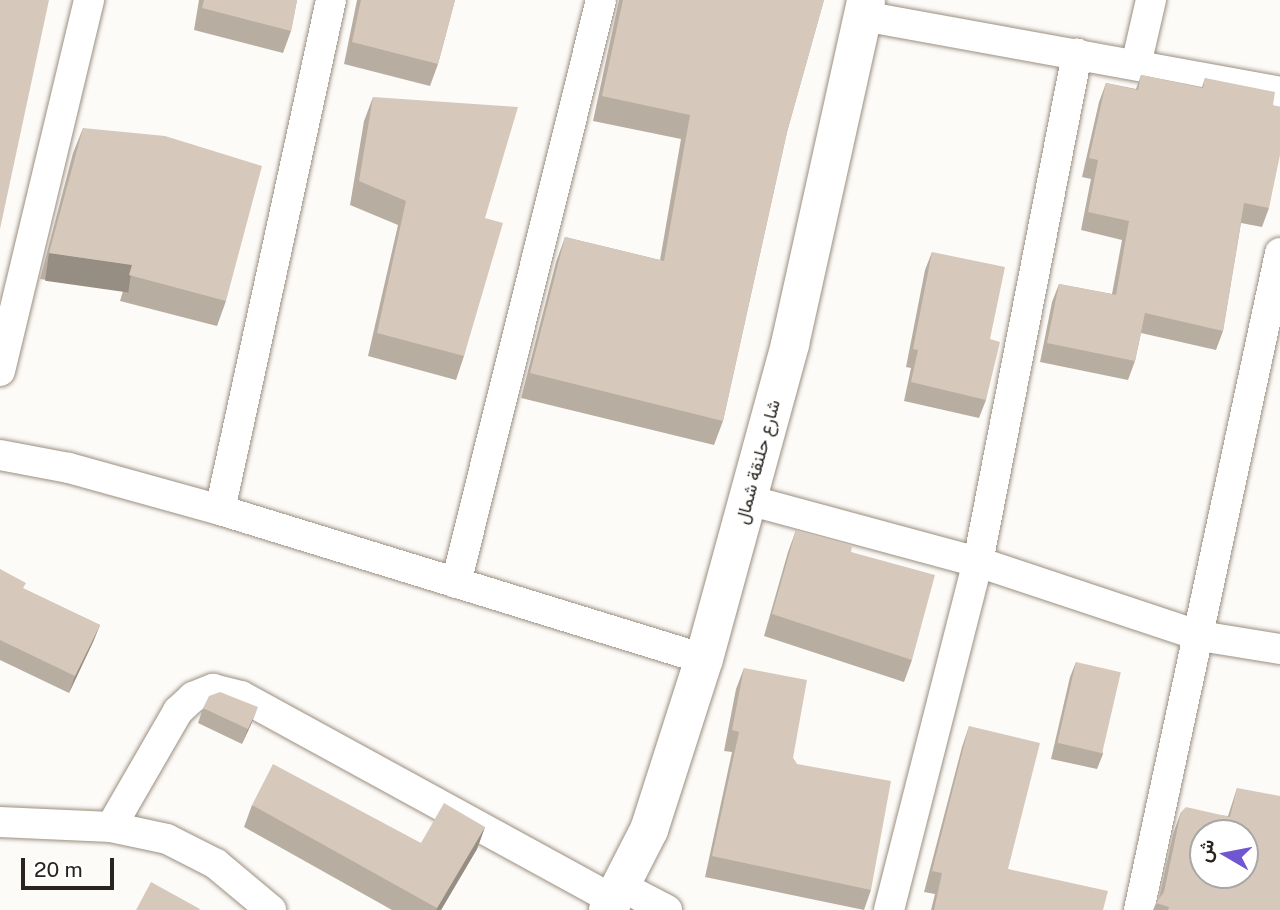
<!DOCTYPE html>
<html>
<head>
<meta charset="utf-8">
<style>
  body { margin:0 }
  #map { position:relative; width:1280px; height:910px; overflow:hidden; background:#fdfbf8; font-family:"Public Sans",Vazirmatn,sans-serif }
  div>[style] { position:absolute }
  .roads { filter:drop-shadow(0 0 2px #9b8f81) drop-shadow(0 0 2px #9b8f81) }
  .street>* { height:30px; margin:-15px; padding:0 15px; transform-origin:15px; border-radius:15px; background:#fff }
  .secondary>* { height:38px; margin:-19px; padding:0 19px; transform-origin:19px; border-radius:19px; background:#fff }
  .wall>* { inset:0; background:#b8ada1 }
  .shaded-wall>* { inset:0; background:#968d83; transform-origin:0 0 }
  .building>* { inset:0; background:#d6c9bb; transform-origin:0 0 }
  span { translate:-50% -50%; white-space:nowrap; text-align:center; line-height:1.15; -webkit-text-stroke:6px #fff; paint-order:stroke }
  .street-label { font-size:18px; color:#29241f }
  .north { position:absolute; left:1189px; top:819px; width:70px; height:70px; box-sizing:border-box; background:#fff; border:2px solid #a9a7a5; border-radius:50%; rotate:280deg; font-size:19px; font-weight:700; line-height:28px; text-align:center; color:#29241f }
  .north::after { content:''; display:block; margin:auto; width:24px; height:32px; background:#7056d0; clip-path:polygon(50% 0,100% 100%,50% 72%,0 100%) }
  .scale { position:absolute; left:21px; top:858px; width:93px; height:32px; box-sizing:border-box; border:4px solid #29241f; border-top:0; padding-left:9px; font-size:21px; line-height:24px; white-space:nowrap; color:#29241f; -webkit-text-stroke:5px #fff; paint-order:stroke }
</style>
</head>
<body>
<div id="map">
  <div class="roads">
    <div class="street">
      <i style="left:863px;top:16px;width:424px;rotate:10.3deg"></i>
      <i style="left:1136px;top:65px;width:67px;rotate:-77deg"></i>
      <i style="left:0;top:371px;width:382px;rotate:-76.5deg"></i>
      <i style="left:0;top:455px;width:70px;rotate:10.7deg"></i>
      <i style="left:69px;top:468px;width:157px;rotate:15.5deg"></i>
      <i style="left:220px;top:510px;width:506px;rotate:17.11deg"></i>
      <i style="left:748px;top:500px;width:238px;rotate:15.1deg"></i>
      <i style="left:978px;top:562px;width:234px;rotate:18.4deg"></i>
      <i style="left:1200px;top:636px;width:81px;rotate:9.2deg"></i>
      <i style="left:220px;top:510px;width:522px;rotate:-77.72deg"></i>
      <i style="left:456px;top:583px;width:601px;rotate:-76.03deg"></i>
      <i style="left:0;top:822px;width:111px;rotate:2.6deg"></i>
      <i style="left:111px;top:827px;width:57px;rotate:12.1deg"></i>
      <i style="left:167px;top:839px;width:55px;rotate:27deg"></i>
      <i style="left:216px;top:864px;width:72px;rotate:39.9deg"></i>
      <i style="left:111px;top:827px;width:134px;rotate:-60deg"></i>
      <i style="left:178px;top:711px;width:21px;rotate:-43deg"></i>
      <i style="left:193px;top:697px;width:22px;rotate:-22deg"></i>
      <i style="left:213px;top:689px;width:29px;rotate:14deg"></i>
      <i style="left:241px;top:696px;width:425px;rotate:28.7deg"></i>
      <i style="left:621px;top:886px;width:52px;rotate:27.6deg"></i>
      <i style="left:889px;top:910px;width:359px;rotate:-75.7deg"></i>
      <i style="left:978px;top:562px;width:518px;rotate:-78.97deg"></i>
      <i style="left:1139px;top:910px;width:672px;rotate:-77.89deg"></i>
    </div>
    <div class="secondary">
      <i style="left:608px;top:910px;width:90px;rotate:-62.9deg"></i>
      <i style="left:649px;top:830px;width:180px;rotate:-72.2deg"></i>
      <i style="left:704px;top:659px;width:327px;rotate:-74.7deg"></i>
      <i style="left:790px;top:344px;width:352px;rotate:-77.5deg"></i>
    </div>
  </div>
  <div class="wall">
    <i style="clip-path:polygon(199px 0,297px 0,291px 31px,283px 53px,194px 30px)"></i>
    <i style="clip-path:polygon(357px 0,455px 0,438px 64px,430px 86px,344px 64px)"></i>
    <i style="clip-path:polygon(619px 0,824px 0,787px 132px,723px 421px,714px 445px,521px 398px,556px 262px,565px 237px,660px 260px,681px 139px,593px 121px)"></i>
    <i style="clip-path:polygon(1141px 75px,1202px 87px,1205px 78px,1273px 105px,1269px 208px,1262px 227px,1241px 223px,1223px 331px,1216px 350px,1141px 333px,1135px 361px,1128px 380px,1040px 362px,1052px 302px,1059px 284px,1112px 294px,1122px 240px,1081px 230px,1091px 179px,1082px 177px,1099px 102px,1106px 83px,1136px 89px)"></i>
    <i style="clip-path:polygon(373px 97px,485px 218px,464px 356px,456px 380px,368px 356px,398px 225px,350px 205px,364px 121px)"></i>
    <i style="clip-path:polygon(83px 128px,226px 301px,217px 326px,120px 301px,123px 291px,40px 279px,73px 153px)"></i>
    <i style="clip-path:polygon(932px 252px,990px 339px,986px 400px,979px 418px,904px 401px,911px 368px,906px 367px,925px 270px)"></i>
    <i style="clip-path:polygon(796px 530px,851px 552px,912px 660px,904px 682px,764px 636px,788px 552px)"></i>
    <i style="clip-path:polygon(0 569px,24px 589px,100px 625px,93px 642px,69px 693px,0 660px)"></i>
    <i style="clip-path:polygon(1076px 662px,1103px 754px,1097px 769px,1051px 759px,1070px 677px)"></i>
    <i style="clip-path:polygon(744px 668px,793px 758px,871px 890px,864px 910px,705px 877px,732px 752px,724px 751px,736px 689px)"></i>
    <i style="clip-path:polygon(203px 708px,252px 722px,242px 744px,198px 723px)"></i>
    <i style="clip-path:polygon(969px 726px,1008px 869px,1103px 910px,931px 910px,935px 894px,924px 892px,962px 747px)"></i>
    <i style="clip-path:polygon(1237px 788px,1280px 910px,1153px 910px,1156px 903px,1159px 898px,1173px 834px,1181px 812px,1228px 816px)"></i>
    <i style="clip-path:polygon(252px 805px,421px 843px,485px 827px,477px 849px,441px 910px,392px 910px,244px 827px)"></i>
  </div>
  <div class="shaded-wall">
    <i style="left:49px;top:253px;width:84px;height:28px;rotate:8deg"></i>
    <i style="clip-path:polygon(100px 625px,93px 642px,69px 693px,75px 676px)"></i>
    <i style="clip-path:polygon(258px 707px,252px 722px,242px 744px,248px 729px)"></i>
    <i style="clip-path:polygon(485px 827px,477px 849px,441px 910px,436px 910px)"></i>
  </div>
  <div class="building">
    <i style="clip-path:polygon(0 0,49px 0,0 229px)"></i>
    <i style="clip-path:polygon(204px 0,297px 0,291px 31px,202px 8px)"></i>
    <i style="clip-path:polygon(361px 0,455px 0,438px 64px,352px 42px)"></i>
    <i style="clip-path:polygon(623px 0,824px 0,787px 132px,723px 421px,530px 373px,565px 237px,664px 261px,690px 115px,602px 96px)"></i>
    <i style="clip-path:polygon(1141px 75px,1203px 88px,1205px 78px,1275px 92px,1273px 105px,1280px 107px,1280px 155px,1269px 208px,1244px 203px,1223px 331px,1145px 313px,1135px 361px,1047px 343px,1059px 284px,1116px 295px,1129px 221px,1088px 212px,1098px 160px,1089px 158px,1106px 83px,1138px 90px)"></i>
    <i style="clip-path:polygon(373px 97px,518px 107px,485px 218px,503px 223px,464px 356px,377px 333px,406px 201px,359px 181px)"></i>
    <i style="clip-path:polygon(83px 128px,165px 136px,262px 166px,226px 301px,129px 275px,132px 265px,49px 253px)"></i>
    <i style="clip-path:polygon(932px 252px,1005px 267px,990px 339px,1000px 342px,986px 400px,911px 382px,918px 350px,913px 349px)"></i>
    <i style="clip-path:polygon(796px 530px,852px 546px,851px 552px,935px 575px,912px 660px,772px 614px)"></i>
    <i style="clip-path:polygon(0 569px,26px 583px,23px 588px,100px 625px,75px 676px,0 640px)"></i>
    <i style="left:1076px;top:662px;width:46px;height:83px;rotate:13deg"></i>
    <i style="clip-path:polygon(744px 668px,807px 680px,793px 758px,797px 764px,891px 781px,871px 890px,712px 856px,739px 732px,732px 730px)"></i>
    <i style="clip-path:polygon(220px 692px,258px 707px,248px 729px,203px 708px,209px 696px)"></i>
    <i style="clip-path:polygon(969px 726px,1040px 743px,1008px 869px,1108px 891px,1103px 910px,934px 910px,942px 873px,932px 871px)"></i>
    <i style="clip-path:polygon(273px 764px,421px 843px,444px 803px,485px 827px,437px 908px,252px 805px)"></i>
    <i style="clip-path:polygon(evenodd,1237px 788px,1280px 796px,1280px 910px,1168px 910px,1169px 907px,1156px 903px,1164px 892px,1181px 812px,1186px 807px,1230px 817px,1237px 788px,1203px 833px,1245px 833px,1245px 875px,1203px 875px,1203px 833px)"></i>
    <i style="clip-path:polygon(151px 882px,200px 909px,199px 910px,136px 910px)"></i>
  </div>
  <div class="street-label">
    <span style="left:758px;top:462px;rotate:-75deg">شارع حلنقة شمال</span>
  </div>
  <div class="north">ش</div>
  <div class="scale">20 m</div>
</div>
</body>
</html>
